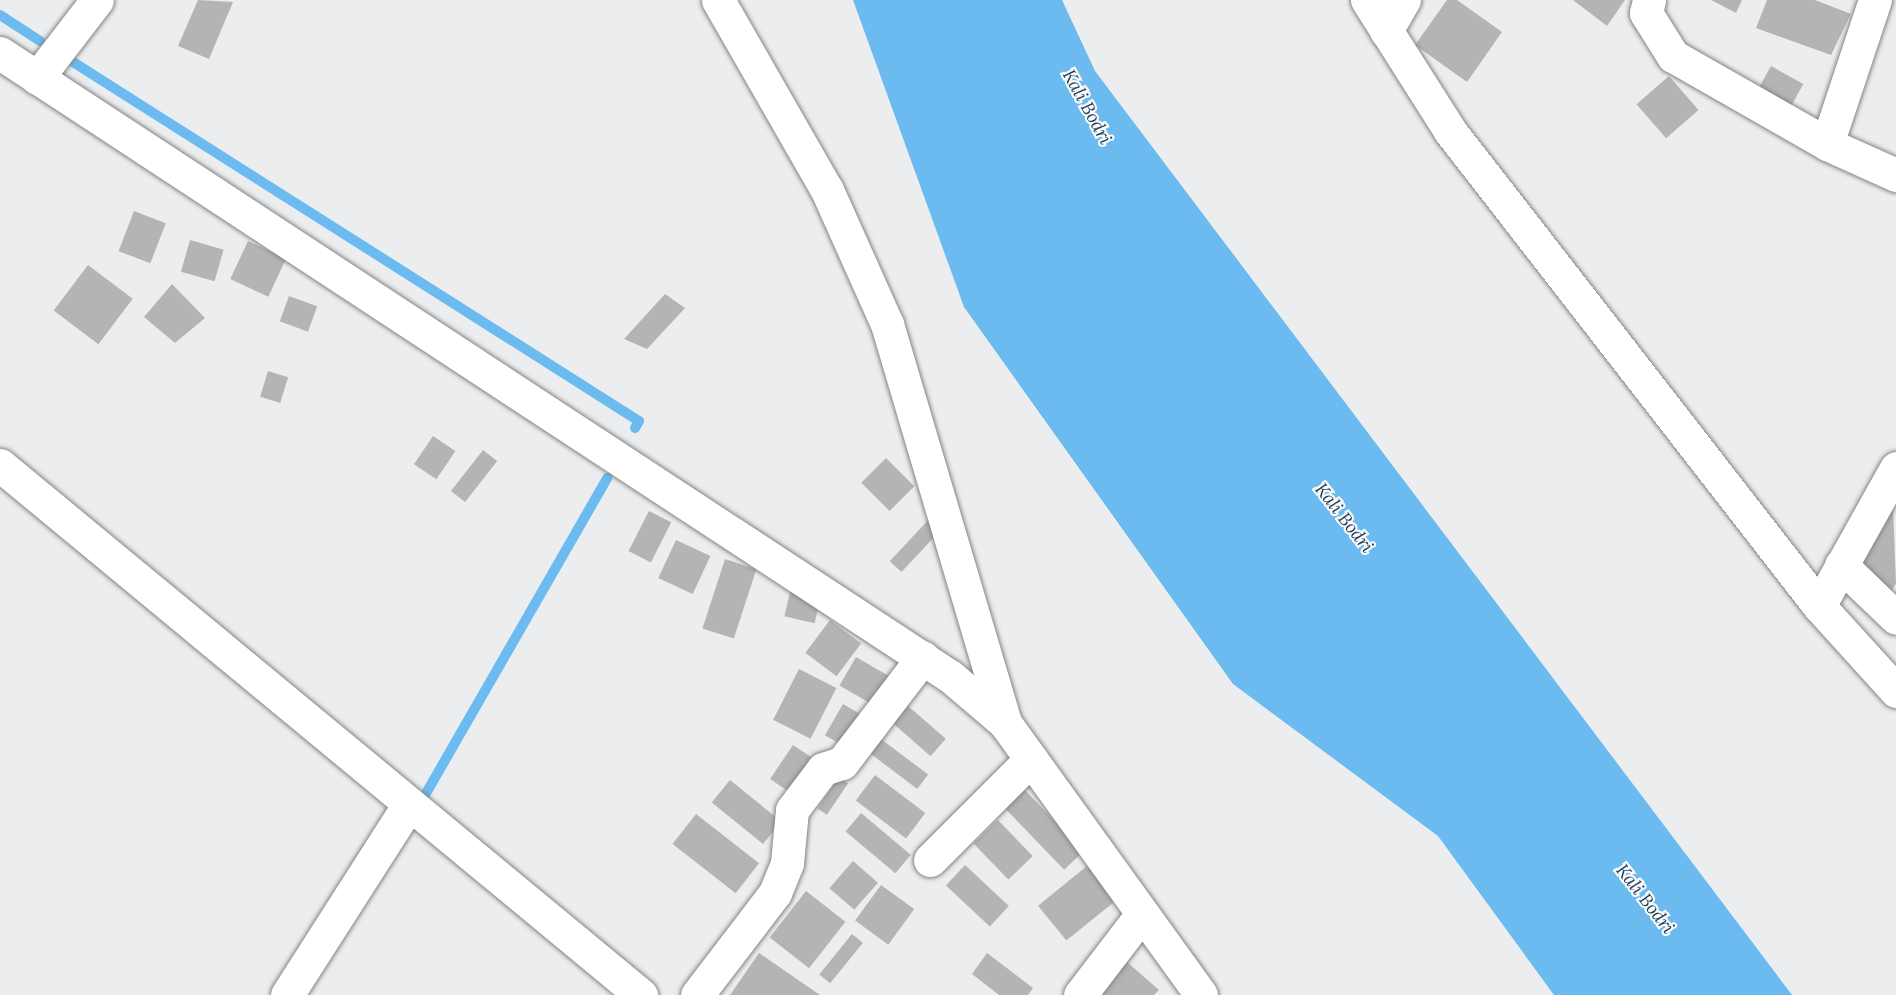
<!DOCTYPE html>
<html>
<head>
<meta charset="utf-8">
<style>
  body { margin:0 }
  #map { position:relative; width:1896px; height:995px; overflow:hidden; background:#ecedef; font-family:Lora,serif }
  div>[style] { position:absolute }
  .water>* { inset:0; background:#6bbaf0 }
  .stream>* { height:10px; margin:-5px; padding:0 5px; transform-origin:5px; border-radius:5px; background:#6bbaf0 }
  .building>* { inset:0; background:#b6b4b3; transform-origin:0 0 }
  .roads { filter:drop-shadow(0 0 2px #848486) drop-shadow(0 0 2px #848486) }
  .minor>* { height:33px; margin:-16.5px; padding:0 16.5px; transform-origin:16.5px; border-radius:16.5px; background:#fff }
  span { translate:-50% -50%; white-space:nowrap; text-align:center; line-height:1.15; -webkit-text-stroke:4.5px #fafafc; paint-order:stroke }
  .water-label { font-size:18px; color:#1b3d54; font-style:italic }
</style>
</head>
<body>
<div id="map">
  <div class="water">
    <i style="clip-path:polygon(853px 0,1062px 0,1095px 71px,1792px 995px,1554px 995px,1438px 836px,1233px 684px,964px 307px)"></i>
  </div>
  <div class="stream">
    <i style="left:0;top:15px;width:48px;rotate:33deg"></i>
    <i style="left:73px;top:62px;width:670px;rotate:32.39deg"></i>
    <i style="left:639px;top:421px;width:8px;rotate:120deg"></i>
    <i style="left:421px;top:802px;width:374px;rotate:-60.1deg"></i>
  </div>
  <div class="building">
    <i style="clip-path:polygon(198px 0,233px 2px,209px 59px,178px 46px)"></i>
    <i style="clip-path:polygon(1447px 0,1457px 0,1502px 32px,1467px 82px,1415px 45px)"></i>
    <i style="clip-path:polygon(1573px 0,1625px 0,1607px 26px)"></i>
    <i style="clip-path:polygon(1711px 0,1742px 0,1736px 13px)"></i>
    <i style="clip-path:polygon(1767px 0,1815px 0,1851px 14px,1831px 55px,1756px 28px)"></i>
    <i style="left:1771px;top:66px;width:37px;height:33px;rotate:29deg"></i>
    <i style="left:1669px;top:76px;width:45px;height:43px;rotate:49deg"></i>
    <i style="left:134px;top:211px;width:34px;height:43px;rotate:21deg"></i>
    <i style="left:190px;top:240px;width:35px;height:33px;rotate:16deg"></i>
    <i style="left:248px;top:241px;width:42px;height:42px;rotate:25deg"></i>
    <i style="left:88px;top:265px;width:56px;height:57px;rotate:37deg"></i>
    <i style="clip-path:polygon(172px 284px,205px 318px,175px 343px,144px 317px)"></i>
    <i style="clip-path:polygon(665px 294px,685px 308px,647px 349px,624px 339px)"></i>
    <i style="left:289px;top:296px;width:30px;height:27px;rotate:20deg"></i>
    <i style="left:268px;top:371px;width:21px;height:27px;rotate:17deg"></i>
    <i style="left:433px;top:436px;width:27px;height:34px;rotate:34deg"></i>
    <i style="left:483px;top:450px;width:18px;height:52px;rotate:38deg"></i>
    <i style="left:886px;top:458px;width:40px;height:35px;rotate:45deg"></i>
    <i style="clip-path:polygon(1893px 505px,1896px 584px,1889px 594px,1849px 563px)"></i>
    <i style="left:649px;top:511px;width:25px;height:45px;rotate:27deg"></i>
    <i style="left:930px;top:518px;width:16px;height:59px;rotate:43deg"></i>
    <i style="left:676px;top:540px;width:38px;height:42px;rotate:25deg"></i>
    <i style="left:725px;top:559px;width:33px;height:73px;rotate:18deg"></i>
    <i style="left:790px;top:592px;width:31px;height:25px;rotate:13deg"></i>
    <i style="left:830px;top:620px;width:39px;height:41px;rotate:37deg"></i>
    <i style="left:856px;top:657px;width:39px;height:33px;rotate:30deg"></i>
    <i style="left:799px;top:669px;width:42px;height:57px;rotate:27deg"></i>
    <i style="left:843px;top:704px;width:20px;height:36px;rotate:30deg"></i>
    <i style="left:908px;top:706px;width:50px;height:23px;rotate:41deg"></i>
    <i style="left:877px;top:736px;width:64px;height:18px;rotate:37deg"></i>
    <i style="left:793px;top:745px;width:22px;height:41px;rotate:34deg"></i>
    <i style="left:875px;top:775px;width:63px;height:32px;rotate:37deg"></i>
    <i style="left:839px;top:777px;width:11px;height:38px;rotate:34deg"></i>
    <i style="left:730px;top:780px;width:66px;height:29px;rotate:39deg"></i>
    <i style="left:1019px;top:784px;width:93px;height:27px;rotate:46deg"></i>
    <i style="left:861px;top:813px;width:65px;height:24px;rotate:40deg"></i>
    <i style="left:696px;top:814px;width:80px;height:38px;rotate:38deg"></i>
    <i style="left:998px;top:820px;width:50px;height:34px;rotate:46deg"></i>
    <i style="left:853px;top:861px;width:33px;height:36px;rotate:41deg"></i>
    <i style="left:965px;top:865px;width:60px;height:28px;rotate:43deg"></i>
    <i style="left:1087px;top:866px;width:45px;height:63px;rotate:51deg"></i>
    <i style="left:881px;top:885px;width:41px;height:44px;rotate:36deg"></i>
    <i style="left:806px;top:891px;width:50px;height:59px;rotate:38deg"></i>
    <i style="left:852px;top:934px;width:14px;height:52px;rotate:39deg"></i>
    <i style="clip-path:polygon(759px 953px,820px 995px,730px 995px)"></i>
    <i style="clip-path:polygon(987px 953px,1033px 988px,1028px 995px,999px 995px,972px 974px)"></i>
    <i style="clip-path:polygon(1127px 962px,1159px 990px,1154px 995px,1098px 995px)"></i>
  </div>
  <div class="roads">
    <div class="minor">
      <i style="left:718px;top:0;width:219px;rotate:60.2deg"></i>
      <i style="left:827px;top:190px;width:147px;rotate:65.9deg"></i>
      <i style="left:887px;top:324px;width:416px;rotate:73.5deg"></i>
      <i style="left:1367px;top:0;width:155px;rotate:57.6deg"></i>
      <i style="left:1450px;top:131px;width:601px;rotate:52.16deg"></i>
      <i style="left:1819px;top:606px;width:115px;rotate:47.8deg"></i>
      <i style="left:1649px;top:0;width:13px;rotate:103deg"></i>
      <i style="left:1646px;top:13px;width:51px;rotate:57.9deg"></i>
      <i style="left:1673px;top:56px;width:177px;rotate:29.7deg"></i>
      <i style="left:1827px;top:144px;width:76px;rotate:24.2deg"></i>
      <i style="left:1386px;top:31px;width:36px;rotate:-60deg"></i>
      <i style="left:0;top:53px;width:1137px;rotate:33.27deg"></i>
      <i style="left:951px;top:677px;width:71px;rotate:40.4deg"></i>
      <i style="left:1005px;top:723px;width:335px;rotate:54.2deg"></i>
      <i style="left:37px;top:78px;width:98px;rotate:-52.4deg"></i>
      <i style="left:1827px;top:144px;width:152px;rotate:-71.6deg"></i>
      <i style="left:0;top:465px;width:832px;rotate:39.59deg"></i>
      <i style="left:1841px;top:565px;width:76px;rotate:43.9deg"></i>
      <i style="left:1819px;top:606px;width:158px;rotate:-60.8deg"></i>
      <i style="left:930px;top:860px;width:143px;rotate:-45deg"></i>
      <i style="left:287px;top:995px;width:227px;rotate:-57.4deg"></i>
      <i style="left:697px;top:995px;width:128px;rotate:-52.6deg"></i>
      <i style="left:775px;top:893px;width:32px;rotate:-68deg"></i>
      <i style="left:787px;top:863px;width:53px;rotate:-84.6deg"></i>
      <i style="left:792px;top:810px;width:51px;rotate:-52.9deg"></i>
      <i style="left:823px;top:769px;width:20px;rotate:-18deg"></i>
      <i style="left:842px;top:763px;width:133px;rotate:-52.6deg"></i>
      <i style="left:1080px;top:995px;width:102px;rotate:-52.6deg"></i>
    </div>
  </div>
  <div class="water-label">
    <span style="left:1087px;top:107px;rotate:61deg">Kali Bodri</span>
    <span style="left:1344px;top:518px;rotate:52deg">Kali Bodri</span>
    <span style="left:1645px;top:899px;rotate:52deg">Kali Bodri</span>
  </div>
</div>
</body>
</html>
